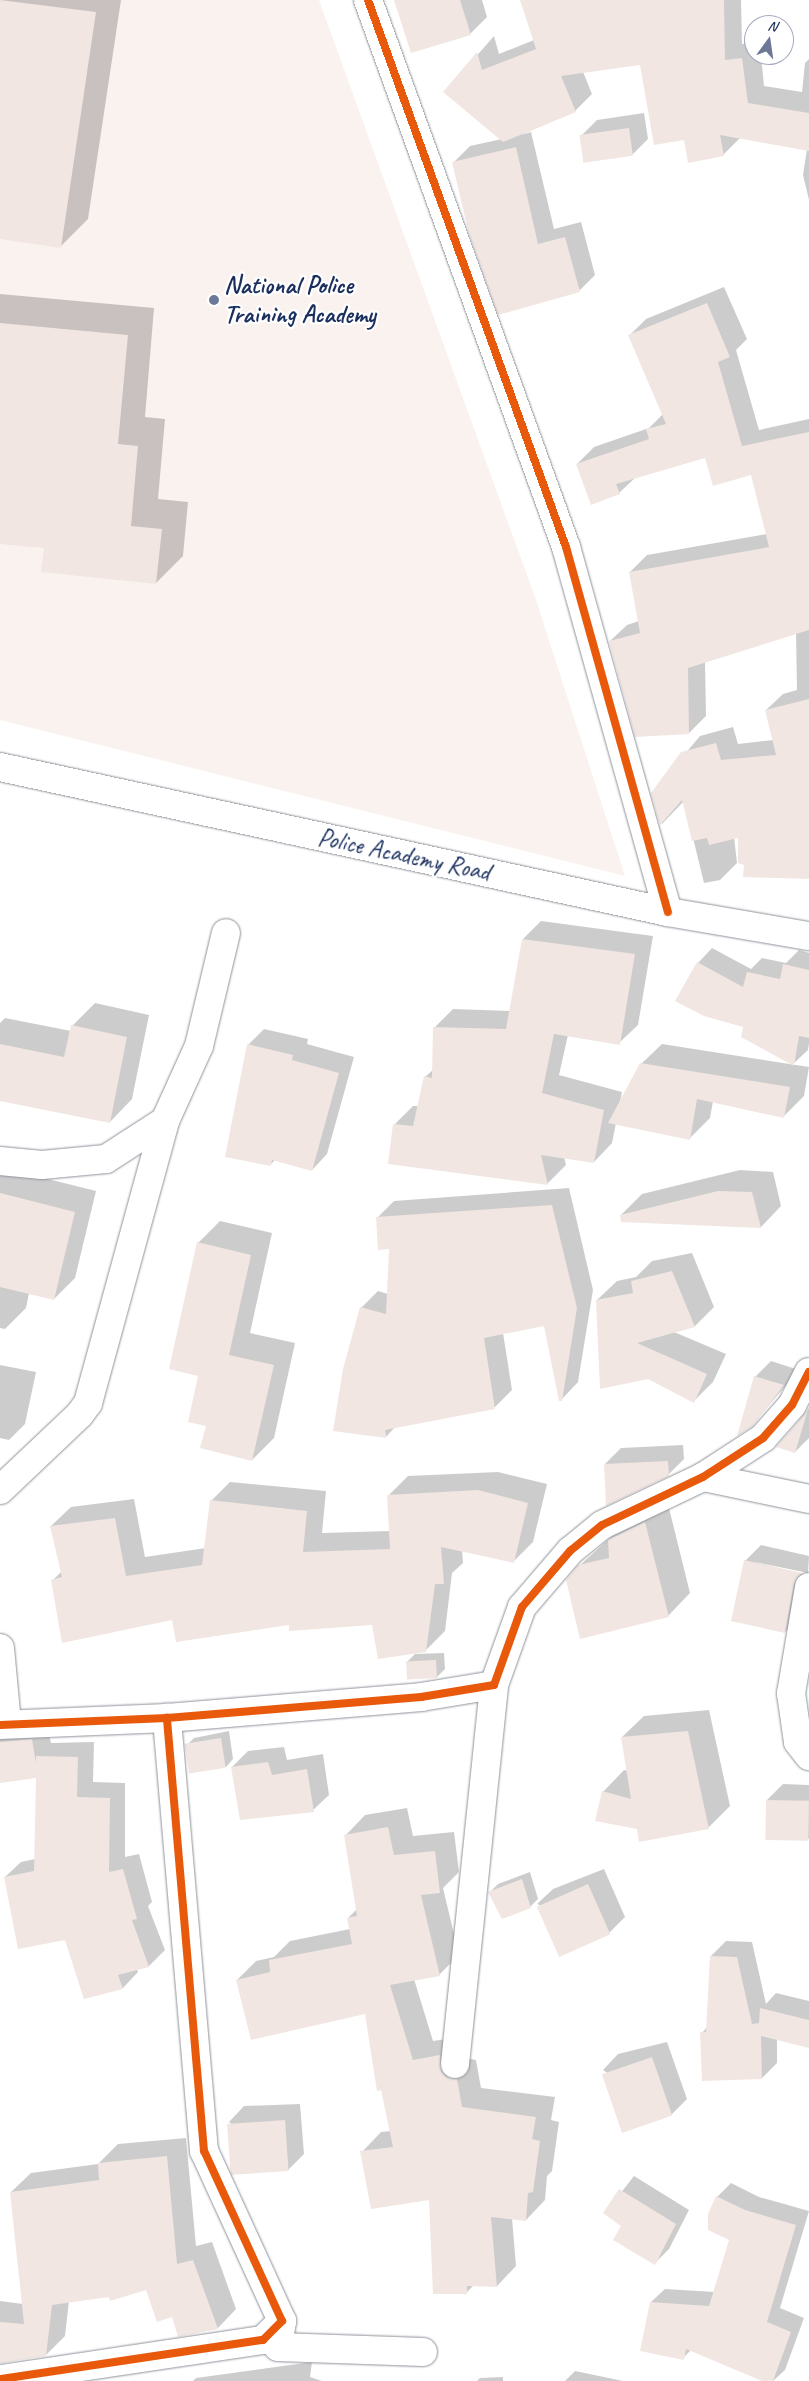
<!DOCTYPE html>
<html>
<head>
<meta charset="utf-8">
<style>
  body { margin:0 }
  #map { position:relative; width:809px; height:2381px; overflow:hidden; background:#fff; font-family:Caveat,sans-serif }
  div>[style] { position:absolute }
  .built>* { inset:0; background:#faf2ef }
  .shadow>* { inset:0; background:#0003 }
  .building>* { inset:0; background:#f1e6e1; transform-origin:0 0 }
  .roads { filter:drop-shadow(0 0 1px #8e929a) drop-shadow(0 0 1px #8e929a) }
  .minor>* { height:28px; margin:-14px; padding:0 14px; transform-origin:14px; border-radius:14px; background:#fff }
  .cycleway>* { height:8px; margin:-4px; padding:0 4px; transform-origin:4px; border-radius:4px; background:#e8590c }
  .dots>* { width:14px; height:14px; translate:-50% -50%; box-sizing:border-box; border:2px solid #fff; border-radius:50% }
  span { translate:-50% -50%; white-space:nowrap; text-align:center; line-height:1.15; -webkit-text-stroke:4.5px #fff; paint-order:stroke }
  .poi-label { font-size:25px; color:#1b2f5e; font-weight:700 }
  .left { translate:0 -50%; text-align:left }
  .street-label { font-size:25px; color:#1b2f5e }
  .north { position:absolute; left:744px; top:15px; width:50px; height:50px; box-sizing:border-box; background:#fff; border:1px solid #a4acbf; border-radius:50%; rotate:14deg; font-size:14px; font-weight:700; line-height:20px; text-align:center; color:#1b2f5e }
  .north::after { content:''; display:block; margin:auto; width:18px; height:22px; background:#6b7896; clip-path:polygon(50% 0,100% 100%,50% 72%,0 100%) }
</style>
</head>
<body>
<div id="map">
  <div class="built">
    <i style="clip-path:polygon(0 0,319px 0,536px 600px,625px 876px,0 720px)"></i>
  </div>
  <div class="shadow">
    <i style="clip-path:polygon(0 0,121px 0,88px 219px,60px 247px,0 238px)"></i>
    <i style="clip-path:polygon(395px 0,482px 0,487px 17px,470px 34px)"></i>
    <i style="clip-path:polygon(521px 0,741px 0,742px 44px,754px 42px,754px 55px,761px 55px,764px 86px,802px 92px,805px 63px,809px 59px,809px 200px,803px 175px,807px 149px,741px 137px,723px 155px,685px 138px,641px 64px,583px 72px,592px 94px,575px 111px,521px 135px,531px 132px,554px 229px,581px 222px,595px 275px,580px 290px,454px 162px,470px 146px,502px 139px,445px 92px,494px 36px,499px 54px,534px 40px)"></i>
    <i style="clip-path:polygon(644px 113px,648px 139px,632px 155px,581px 136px,597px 120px)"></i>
    <i style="clip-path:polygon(724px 287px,747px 339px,736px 350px,759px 430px,809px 419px,809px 877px,745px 865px,740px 821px,731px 810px,737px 863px,720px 880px,704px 883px,684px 801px,662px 824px,652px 793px,700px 736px,733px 727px,738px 744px,774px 740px,766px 710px,783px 694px,797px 690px,796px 633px,705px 661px,706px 716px,689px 733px,610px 641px,627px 625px,639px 621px,630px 572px,647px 555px,767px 534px,752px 473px,705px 457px,636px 477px,619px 493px,577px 464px,594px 447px,649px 428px,663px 414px,629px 336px,646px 319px)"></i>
    <i style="clip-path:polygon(0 294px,154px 308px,145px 417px,165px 419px,158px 499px,188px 502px,183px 556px,156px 583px,45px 547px,0 543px)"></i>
    <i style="clip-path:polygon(541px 921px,653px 936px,638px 1025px,619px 1043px,568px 1035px,559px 1075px,622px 1092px,620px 1102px,641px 1064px,662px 1044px,809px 1067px,804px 1096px,784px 1116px,713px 1101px,710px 1118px,690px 1138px,616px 1123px,612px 1143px,594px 1162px,564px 1157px,566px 1165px,547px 1184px,389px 1163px,395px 1124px,413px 1106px,419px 1106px,425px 1077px,434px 1069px,434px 1028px,453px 1009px,511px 1011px,523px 939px)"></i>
    <i style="clip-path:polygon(712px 948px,751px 969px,762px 958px,786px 963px,799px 950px,809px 953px,809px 1043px,808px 1050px,793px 1064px,745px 1026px,698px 963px)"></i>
    <i style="clip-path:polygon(95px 1003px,149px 1015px,132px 1099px,110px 1122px,0 1100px,0 1023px,5px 1018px,71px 1031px,72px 1026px)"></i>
    <i style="clip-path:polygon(264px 1029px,308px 1039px,307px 1044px,354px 1057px,327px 1154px,312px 1170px,275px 1160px,270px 1165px,248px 1045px)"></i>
    <i style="clip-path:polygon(0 1167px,96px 1191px,75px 1278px,54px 1299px,29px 1293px,26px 1308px,5px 1329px,0 1328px)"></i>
    <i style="clip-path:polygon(740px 1170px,773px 1172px,781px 1206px,761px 1227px,621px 1215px,642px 1194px)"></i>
    <i style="clip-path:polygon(569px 1188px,593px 1290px,578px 1382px,562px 1399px,545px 1325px,503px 1333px,512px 1390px,495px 1407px,396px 1426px,386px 1437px,361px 1308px,378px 1291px,388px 1294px,390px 1248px,377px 1218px,394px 1201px)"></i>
    <i style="clip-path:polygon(220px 1221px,272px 1233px,250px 1333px,295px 1343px,274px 1438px,252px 1460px,207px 1425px,199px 1375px,198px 1243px)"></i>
    <i style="clip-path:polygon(692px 1253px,714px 1307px,695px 1326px,674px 1332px,726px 1354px,713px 1382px,693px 1402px,648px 1378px,597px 1300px,617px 1281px,636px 1277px,652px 1261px)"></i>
    <i style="clip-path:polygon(771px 1361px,799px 1370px,752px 1425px,755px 1377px)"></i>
    <i style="clip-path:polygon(0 1365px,36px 1372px,25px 1424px,9px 1440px,0 1438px)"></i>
    <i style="clip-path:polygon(809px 1408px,809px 1438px,795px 1452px,778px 1447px)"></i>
    <i style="clip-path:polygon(683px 1445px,684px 1459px,668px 1475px,605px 1464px,621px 1448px)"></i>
    <i style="clip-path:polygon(498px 1472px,547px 1484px,533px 1542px,514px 1561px,462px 1550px,463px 1563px,452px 1573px,445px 1631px,425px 1651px,373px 1624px,290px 1624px,173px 1618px,52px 1581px,62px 1571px,51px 1526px,71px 1507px,134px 1499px,145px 1557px,206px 1548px,211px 1501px,230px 1482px,326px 1491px,322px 1533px,390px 1531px,388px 1496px,408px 1476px)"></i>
    <i style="clip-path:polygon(667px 1500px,690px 1593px,668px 1616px,579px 1566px,632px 1518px)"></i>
    <i style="clip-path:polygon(761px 1545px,809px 1556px,808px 1573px,755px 1562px,808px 1576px,801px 1616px,785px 1632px,745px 1561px)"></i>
    <i style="clip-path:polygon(444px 1653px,445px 1669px,437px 1677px,407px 1662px,415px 1654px)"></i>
    <i style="clip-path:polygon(709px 1710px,730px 1806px,709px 1827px,603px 1792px,624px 1770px,628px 1771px,622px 1737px,644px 1716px)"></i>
    <i style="clip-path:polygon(47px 1724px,51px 1743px,94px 1742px,93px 1782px,125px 1783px,125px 1857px,139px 1854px,152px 1902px,148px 1906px,165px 1950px,149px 1966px,137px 1969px,138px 1972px,123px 1988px,84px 1998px,65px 1939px,5px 1877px,21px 1862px,35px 1859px,37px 1776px,0 1782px,0 1731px)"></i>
    <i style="clip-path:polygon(229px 1731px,233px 1759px,226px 1767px,186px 1746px,194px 1738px)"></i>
    <i style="clip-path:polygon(284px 1747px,287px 1760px,323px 1754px,329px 1795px,313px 1810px,232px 1767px,248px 1751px)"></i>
    <i style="clip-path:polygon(783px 1784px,809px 1785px,809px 1839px,767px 1800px)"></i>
    <i style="clip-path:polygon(407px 1808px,413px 1836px,454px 1832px,459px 1872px,443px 1888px,459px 1955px,439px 1975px,414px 1979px,433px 2041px,459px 2037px,466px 2058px,476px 2060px,481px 2088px,555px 2097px,551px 2120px,559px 2122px,552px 2171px,547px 2176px,545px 2200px,526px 2220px,512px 2218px,516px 2266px,497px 2286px,474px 2285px,466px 2293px,430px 2199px,362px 2152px,381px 2132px,391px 2131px,366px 2012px,237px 1980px,256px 1961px,274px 1957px,290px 1941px,350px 1929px,348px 1918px,357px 1909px,346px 1835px,365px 1815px)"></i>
    <i style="clip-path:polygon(604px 1869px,625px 1917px,609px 1933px,537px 1904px,553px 1889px)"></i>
    <i style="clip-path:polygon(530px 1872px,538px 1899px,530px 1907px,490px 1892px,498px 1884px)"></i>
    <i style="clip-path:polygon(726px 1941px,752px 1942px,766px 2004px,776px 1993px,809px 2001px,809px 2046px,777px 2038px,777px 2063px,762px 2078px,702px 2033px,707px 2027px,711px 1956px)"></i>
    <i style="clip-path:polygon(667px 2042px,687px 2099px,671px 2115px,603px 2070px,618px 2054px)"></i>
    <i style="clip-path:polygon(300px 2104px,304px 2154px,288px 2170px,229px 2122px,244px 2106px)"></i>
    <i style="clip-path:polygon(186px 2138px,196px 2246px,212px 2242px,236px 2309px,218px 2328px,173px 2315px,147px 2289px,69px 2301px,65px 2336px,46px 2355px,0 2363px,0 2301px,23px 2304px,11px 2192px,31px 2173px,98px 2164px,118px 2144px)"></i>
    <i style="clip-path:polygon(634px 2176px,689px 2210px,669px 2249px,655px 2263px,623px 2226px,605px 2213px)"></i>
    <i style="clip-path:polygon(731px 2183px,759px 2197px,809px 2211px,780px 2308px,804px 2318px,785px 2370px,773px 2381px,765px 2381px,691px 2350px,683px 2358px,651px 2302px,665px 2289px,715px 2292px,731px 2239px,709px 2214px,717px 2197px)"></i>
    <i style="clip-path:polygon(312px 2362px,310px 2377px,322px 2381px,193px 2381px,196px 2378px)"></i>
    <i style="clip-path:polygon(575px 2371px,623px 2381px,565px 2381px)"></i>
    <i style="clip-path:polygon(503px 2377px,503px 2381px,477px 2381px,480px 2378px)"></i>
  </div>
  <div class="building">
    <i style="clip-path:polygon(0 0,96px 12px,61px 248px,0 239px)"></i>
    <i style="clip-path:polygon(394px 0,460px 0,471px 35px,411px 53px)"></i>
    <i style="clip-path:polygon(520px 0,724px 0,725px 60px,742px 58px,748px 103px,809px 113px,809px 151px,720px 135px,724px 156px,688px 163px,684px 140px,654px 145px,640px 65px,561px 76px,576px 112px,503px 142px,443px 92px,477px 52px,482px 70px,536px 49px)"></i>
    <i style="left:629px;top:128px;width:28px;height:50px;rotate:82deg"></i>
    <i style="clip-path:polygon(516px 147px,538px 244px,565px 237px,580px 292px,498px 315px,469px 234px,452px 162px)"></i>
    <i style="clip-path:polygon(707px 303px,730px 357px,718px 362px,742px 446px,809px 432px,809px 630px,688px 668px,689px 734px,635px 737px,609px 641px,640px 633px,629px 572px,769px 547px,751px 475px,713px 486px,705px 458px,616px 484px,620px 494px,591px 505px,576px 464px,649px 439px,646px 429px,666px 424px,628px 335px)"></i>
    <i style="clip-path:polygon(0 323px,128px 335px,118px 444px,138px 446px,131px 526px,162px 529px,156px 584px,41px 572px,44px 548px,0 544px)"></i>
    <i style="clip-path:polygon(809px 699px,809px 879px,743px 877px,744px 865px,738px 863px,738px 838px,709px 845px,707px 838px,692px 841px,682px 800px,660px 825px,651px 793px,681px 752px,716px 743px,721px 760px,776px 755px,765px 710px)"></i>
    <i style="clip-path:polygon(522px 939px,635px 954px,620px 1045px,554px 1034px,542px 1093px,604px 1110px,594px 1163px,541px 1155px,548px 1185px,388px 1164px,393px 1124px,413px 1126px,424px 1076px,432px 1078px,433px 1027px,506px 1029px)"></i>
    <i style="clip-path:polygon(697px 962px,743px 987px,747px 972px,780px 979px,783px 964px,809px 970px,809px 1038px,799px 1036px,794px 1066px,741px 1037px,743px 1027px,704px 1016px,675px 1001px)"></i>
    <i style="clip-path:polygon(71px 1025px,127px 1037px,110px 1123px,0 1101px,0 1044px,64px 1057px)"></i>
    <i style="clip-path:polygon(247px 1044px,293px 1055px,292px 1060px,339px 1073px,312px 1171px,272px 1160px,271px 1166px,225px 1157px)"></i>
    <i style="clip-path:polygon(640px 1063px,790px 1087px,784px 1118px,697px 1099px,690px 1140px,608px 1123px)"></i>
    <i style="clip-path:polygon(718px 1191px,752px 1192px,761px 1228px,621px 1222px,620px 1215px)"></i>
    <i style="clip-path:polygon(0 1193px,75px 1212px,54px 1300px,0 1287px)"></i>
    <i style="clip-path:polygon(552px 1205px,577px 1308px,562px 1401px,559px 1401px,544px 1326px,484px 1338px,495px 1409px,385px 1430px,386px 1438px,333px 1431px,343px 1369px,360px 1307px,386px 1314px,389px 1249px,378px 1250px,376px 1217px)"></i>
    <i style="clip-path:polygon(197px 1242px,251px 1255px,229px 1355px,274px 1365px,252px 1461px,200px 1448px,206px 1426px,188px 1422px,198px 1376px,169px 1369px)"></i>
    <i style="clip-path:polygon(672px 1271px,695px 1327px,637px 1343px,707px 1374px,694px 1403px,648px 1379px,600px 1389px,596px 1300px,633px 1293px,631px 1281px)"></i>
    <i style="clip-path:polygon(754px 1376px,784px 1385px,753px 1426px,737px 1436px)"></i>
    <i style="clip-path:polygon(809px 1406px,795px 1453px,776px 1447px,804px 1415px)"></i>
    <i style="clip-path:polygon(668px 1461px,669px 1476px,606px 1506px,604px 1464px)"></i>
    <i style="clip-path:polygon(478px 1490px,528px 1503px,514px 1563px,441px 1547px,444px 1584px,435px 1584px,426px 1652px,378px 1659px,372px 1625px,289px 1631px,289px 1625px,176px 1642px,172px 1620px,62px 1643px,51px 1580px,62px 1577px,50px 1526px,115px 1518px,126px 1576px,202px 1565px,210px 1500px,307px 1511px,303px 1552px,390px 1549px,387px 1495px)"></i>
    <i style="clip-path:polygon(645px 1522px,669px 1617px,580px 1639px,566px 1580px,578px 1565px,609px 1558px,608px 1540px)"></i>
    <i style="clip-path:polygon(744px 1560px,802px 1573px,794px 1584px,785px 1633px,731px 1621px)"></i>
    <i style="left:436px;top:1660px;width:18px;height:30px;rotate:87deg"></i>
    <i style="clip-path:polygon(688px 1731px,709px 1829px,639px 1842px,637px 1829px,595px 1821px,602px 1791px,631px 1799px,621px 1737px)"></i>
    <i style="left:221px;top:1738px;width:30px;height:37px;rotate:81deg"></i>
    <i style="clip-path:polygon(32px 1739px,36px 1763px,36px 1756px,78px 1757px,77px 1797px,110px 1798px,109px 1872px,123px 1869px,137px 1919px,132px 1920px,149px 1967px,118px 1975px,123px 1989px,84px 1999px,65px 1940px,18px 1949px,4px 1877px,34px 1871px,36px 1778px,0 1783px,0 1742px)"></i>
    <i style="clip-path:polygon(268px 1762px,272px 1775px,307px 1769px,314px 1812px,240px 1820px,231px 1767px)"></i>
    <i style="left:766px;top:1800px;width:43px;height:40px;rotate:1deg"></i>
    <i style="clip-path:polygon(388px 1827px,394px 1855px,435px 1851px,440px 1893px,421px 1895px,440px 1976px,390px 1985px,413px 2060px,440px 2055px,441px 2071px,446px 2077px,457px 2079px,462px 2107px,536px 2117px,532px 2139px,540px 2141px,533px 2192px,528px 2193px,526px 2221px,491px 2217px,497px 2287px,467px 2286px,467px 2294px,433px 2294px,429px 2200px,371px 2209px,360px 2151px,393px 2147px,381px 2090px,377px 2091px,365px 2014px,251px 2040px,236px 1980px,270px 1972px,269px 1960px,352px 1944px,347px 1918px,357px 1916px,344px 1835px)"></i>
    <i style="clip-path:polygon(522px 1879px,531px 1908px,502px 1919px,488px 1892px)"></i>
    <i style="left:588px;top:1884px;width:55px;height:56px;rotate:66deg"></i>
    <i style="clip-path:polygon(710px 1956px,737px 1957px,752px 2024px,759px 2023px,760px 2008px,809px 2020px,809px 2048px,761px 2036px,762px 2079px,702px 2081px,700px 2032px,706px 2032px)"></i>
    <i style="left:652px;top:2057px;width:62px;height:53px;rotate:71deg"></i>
    <i style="left:285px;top:2120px;width:51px;height:58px;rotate:86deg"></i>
    <i style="clip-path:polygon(167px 2156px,177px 2264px,193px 2260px,218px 2329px,178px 2337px,172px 2317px,157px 2322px,146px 2290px,110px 2301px,109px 2297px,52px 2305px,46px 2356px,0 2363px,0 2322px,24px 2324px,10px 2192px,99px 2180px,98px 2163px)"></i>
    <i style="clip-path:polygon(619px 2189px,676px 2224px,655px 2265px,613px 2240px,621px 2226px,603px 2213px)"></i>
    <i style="clip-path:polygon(716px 2196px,745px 2210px,796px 2225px,767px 2322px,791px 2332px,773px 2381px,762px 2381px,686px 2349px,684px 2360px,640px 2351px,650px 2302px,709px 2306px,729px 2240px,708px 2230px,708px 2214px)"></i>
  </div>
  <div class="roads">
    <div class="minor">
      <i style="left:368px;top:0;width:582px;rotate:70.1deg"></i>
      <i style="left:566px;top:547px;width:379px;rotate:74.4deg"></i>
      <i style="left:0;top:767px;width:684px;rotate:12.25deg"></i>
      <i style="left:668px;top:912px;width:143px;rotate:9.7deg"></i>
      <i style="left:0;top:1161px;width:42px;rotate:5.4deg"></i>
      <i style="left:42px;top:1165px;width:64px;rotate:-5.4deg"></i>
      <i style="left:106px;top:1159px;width:70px;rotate:-32.8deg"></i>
      <i style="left:165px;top:1121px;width:82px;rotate:-65.6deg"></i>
      <i style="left:199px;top:1046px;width:116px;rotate:-76.6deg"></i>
      <i style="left:703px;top:1477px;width:108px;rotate:11.7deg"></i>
      <i style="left:0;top:1490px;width:110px;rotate:-43.5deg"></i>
      <i style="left:80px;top:1414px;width:14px;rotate:-54deg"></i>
      <i style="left:88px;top:1403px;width:292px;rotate:-74.7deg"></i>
      <i style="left:809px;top:1587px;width:108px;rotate:99.6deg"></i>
      <i style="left:791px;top:1693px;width:49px;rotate:81.9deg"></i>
      <i style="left:798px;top:1742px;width:18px;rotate:52deg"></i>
      <i style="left:0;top:1648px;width:76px;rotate:84.7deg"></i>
      <i style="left:0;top:1725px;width:167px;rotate:-2.4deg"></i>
      <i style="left:167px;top:1718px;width:255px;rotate:-4.7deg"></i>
      <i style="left:421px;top:1697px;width:74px;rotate:-9.3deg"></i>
      <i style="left:494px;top:1685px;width:83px;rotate:-70.3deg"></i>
      <i style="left:522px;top:1607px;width:74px;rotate:-49.4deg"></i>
      <i style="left:570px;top:1551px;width:41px;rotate:-39.1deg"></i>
      <i style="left:602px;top:1525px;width:112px;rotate:-25.4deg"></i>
      <i style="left:703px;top:1477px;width:72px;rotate:-33deg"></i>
      <i style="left:763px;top:1438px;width:44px;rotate:-48.7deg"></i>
      <i style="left:792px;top:1405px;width:37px;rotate:-63deg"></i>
      <i style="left:455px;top:2064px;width:381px;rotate:-84.1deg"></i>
      <i style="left:282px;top:2321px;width:26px;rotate:99deg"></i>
      <i style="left:278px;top:2347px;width:145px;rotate:2deg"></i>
      <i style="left:1px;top:2379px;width:265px;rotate:-8.5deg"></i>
      <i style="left:263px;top:2340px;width:27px;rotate:-45deg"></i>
      <i style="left:282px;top:2321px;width:187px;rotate:-114.6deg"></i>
      <i style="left:204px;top:2151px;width:435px;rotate:-94.9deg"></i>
    </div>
  </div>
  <div class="cycleway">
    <i style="left:368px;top:0;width:582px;rotate:70.1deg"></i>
    <i style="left:566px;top:547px;width:379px;rotate:74.4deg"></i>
    <i style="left:0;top:1725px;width:167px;rotate:-2.4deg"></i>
    <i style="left:167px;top:1718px;width:255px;rotate:-4.7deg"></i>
    <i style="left:421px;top:1697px;width:74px;rotate:-9.3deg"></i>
    <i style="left:494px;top:1685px;width:83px;rotate:-70.3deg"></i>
    <i style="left:522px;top:1607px;width:74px;rotate:-49.4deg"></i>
    <i style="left:570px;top:1551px;width:41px;rotate:-39.1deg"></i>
    <i style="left:602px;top:1525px;width:112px;rotate:-25.4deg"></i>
    <i style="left:703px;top:1477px;width:72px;rotate:-33deg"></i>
    <i style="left:763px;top:1438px;width:44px;rotate:-48.7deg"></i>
    <i style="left:792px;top:1405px;width:37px;rotate:-63deg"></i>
    <i style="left:1px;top:2379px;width:265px;rotate:-8.5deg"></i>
    <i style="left:263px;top:2340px;width:27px;rotate:-45deg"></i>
    <i style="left:282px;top:2321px;width:187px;rotate:-114.6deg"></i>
    <i style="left:204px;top:2151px;width:435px;rotate:-94.9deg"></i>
  </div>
  <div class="dots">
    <i style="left:214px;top:300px;background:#6b7896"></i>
  </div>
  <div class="poi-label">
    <span class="left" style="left:224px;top:300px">National Police<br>Training Academy</span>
  </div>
  <div class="street-label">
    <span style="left:404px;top:855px;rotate:12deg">Police Academy Road</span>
  </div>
  <div class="north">N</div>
</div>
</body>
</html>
